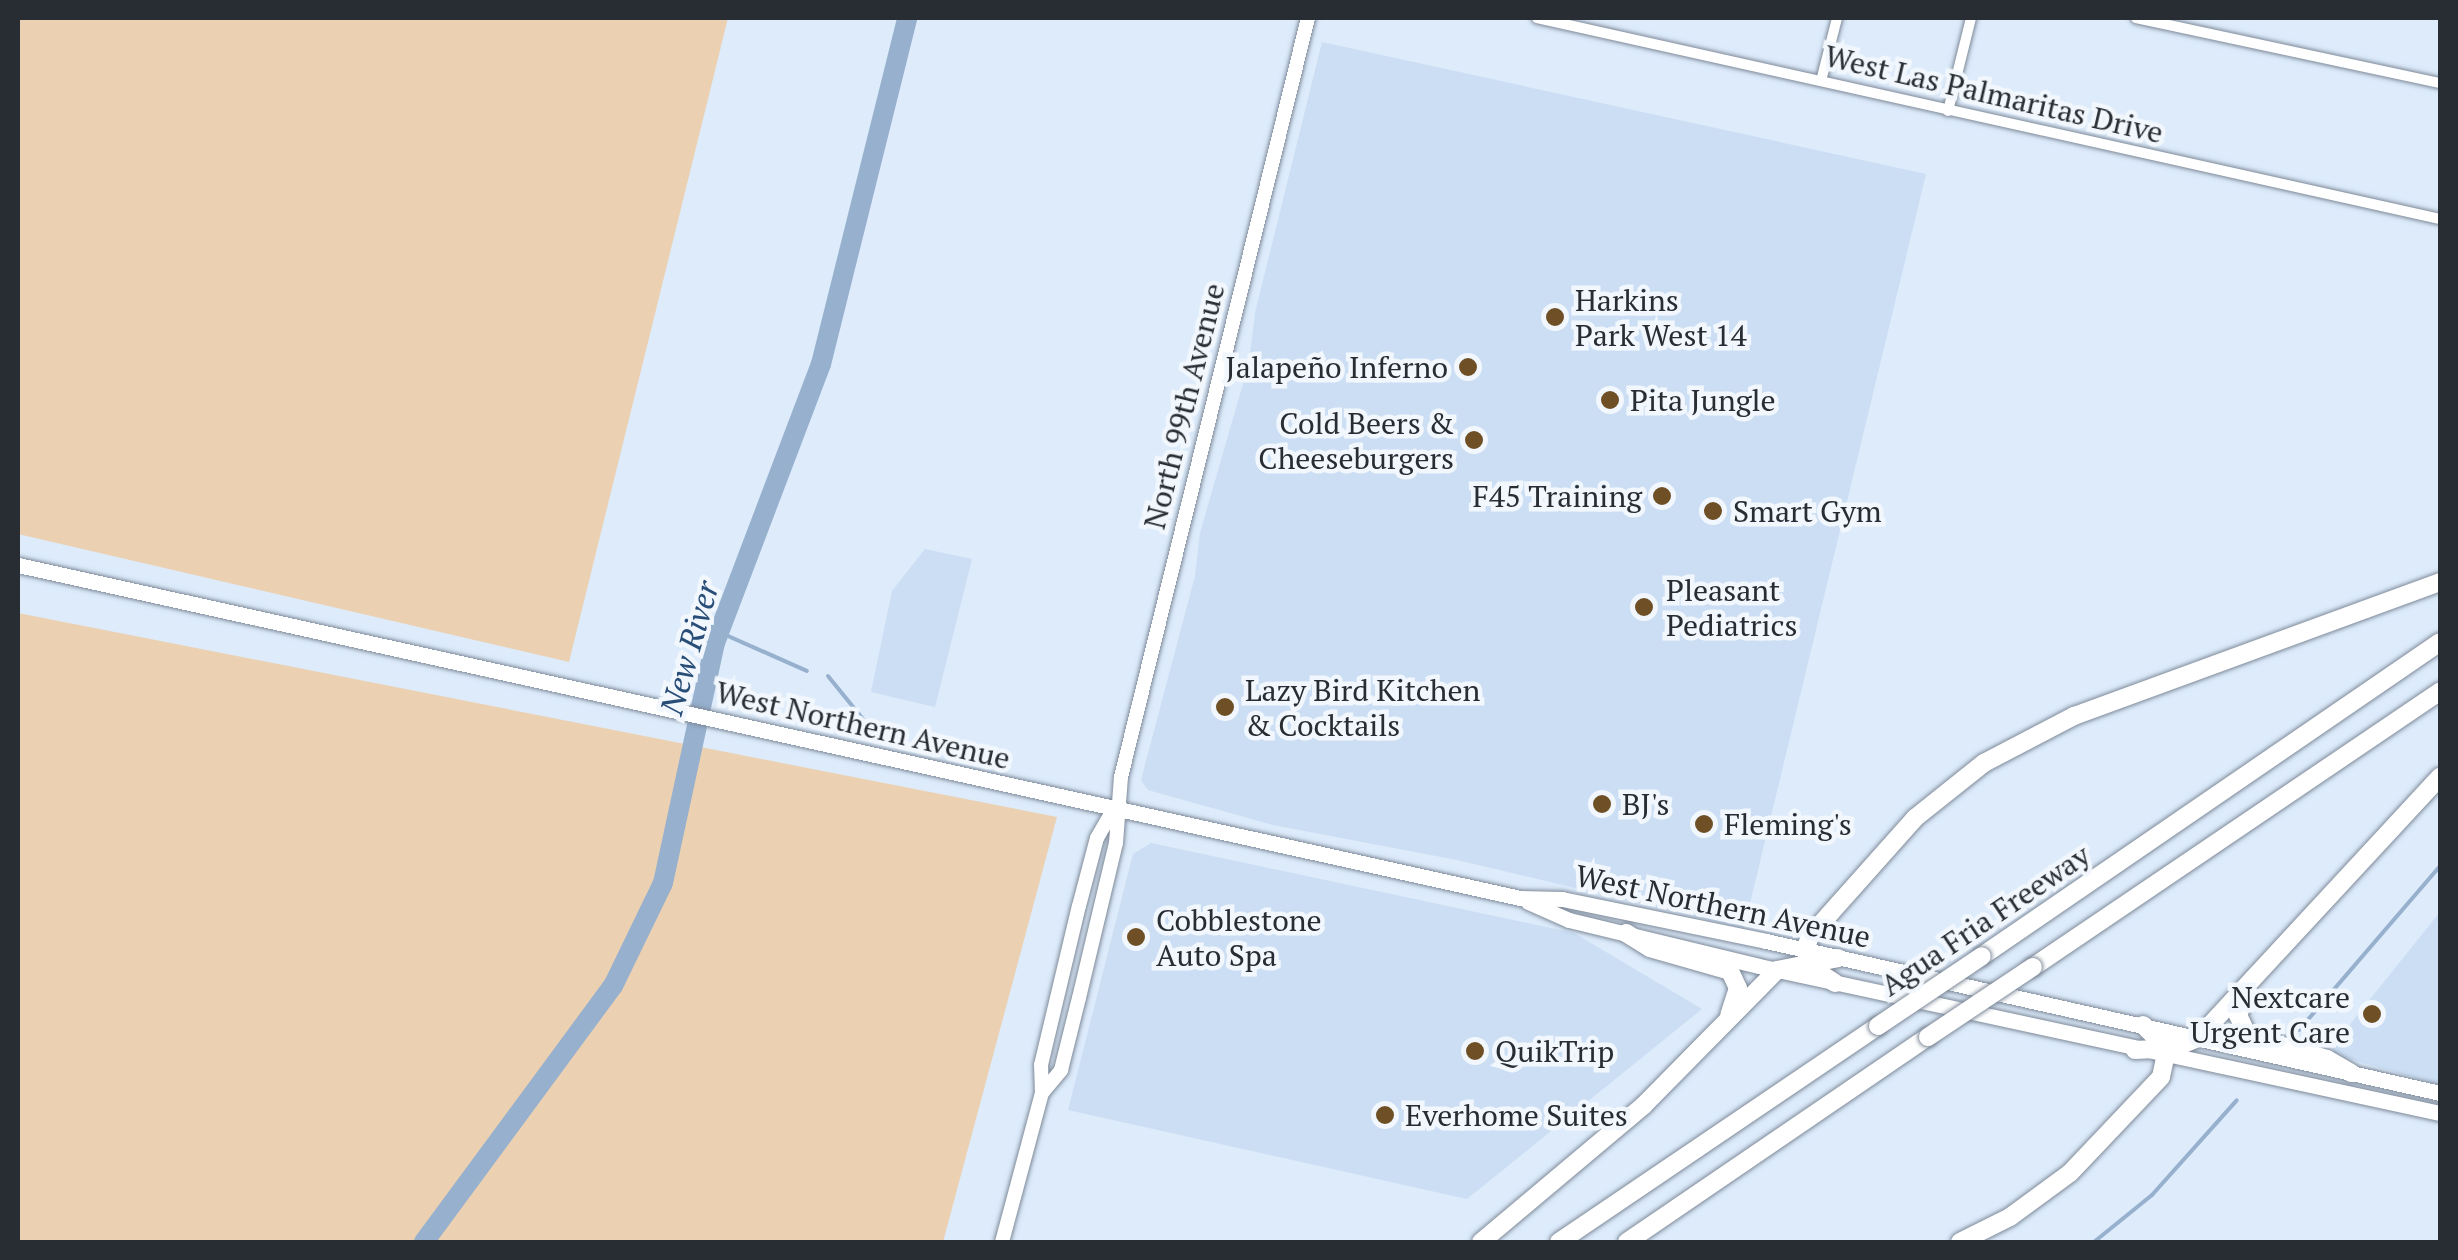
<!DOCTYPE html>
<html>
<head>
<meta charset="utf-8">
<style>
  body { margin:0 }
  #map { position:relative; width:2458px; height:1260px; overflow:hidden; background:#ddebfb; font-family:"PT Serif",serif }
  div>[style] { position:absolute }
  .built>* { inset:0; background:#cbdef4 }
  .green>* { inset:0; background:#ebd1b2 }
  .stream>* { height:4px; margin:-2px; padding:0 2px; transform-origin:2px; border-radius:2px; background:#96b0ce }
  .river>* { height:20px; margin:-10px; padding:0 10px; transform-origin:10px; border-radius:10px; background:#96b0ce }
  .roads { filter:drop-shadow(0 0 2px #7e8a99) drop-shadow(0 0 2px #7e8a99) }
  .street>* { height:10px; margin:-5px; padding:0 5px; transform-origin:5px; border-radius:5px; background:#fff }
  .secondary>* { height:14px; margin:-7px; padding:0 7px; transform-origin:7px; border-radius:7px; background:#fff }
  .primary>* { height:15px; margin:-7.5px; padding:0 7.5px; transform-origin:7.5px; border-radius:7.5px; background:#fff }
  .highway>* { height:18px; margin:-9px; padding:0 9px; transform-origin:9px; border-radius:9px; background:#fff }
  .bridges { filter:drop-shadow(0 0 2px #7e8a99) drop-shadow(0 0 2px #7e8a99) }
  .highway-bridge>* { height:18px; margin:-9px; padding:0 9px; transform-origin:9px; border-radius:9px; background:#fff }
  .dots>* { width:28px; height:28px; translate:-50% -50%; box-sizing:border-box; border:5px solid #f1f7fd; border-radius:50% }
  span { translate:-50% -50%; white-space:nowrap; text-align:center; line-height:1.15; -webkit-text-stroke:9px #f1f7fd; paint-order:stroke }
  .street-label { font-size:30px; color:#282d33 }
  .poi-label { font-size:30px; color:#282d33 }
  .left { translate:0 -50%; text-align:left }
  .right { translate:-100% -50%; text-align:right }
  .water-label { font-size:32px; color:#284e78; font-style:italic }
  .frame { position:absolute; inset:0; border:20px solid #282d33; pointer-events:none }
</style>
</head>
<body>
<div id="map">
  <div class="built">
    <i style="clip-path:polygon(1322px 42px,1926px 174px,1744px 928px,1457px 860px,1273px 825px,1148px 790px,1141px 780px,1195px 576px,1200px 533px,1249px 363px,1255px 313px)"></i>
    <i style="clip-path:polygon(925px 549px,972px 559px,935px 707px,871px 692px,892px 591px)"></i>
    <i style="clip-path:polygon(1151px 843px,1574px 933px,1702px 1009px,1467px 1199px,1068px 1110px,1133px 854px)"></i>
    <i style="clip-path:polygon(2440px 912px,2440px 1085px,2332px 1054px,2335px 1043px)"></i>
  </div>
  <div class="green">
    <i style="clip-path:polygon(20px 18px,728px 18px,569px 662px,18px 534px)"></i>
    <i style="clip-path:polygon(18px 613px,1057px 817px,943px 1242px,18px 1242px)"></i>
  </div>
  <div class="stream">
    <i style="left:719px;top:632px;width:96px;rotate:23.9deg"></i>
    <i style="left:828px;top:676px;width:55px;rotate:50.9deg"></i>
    <i style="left:2299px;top:1030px;width:216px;rotate:-49.3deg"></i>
    <i style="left:2094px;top:1242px;width:75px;rotate:-39deg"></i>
    <i style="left:2152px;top:1195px;width:127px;rotate:-48.2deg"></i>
  </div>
  <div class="river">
    <i style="left:424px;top:1242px;width:318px;rotate:-53.6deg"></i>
    <i style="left:613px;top:986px;width:114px;rotate:-64.1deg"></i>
    <i style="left:663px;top:883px;width:246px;rotate:-77.8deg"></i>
    <i style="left:715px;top:643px;width:298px;rotate:-69.2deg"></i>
    <i style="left:821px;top:364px;width:357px;rotate:-76deg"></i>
  </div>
  <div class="roads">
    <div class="street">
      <i style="left:1537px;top:18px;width:925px;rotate:12.55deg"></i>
      <i style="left:2136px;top:18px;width:311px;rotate:12.1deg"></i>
      <i style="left:1821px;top:81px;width:65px;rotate:-75.7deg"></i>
      <i style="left:1948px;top:111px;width:96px;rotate:-76.1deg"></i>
    </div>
    <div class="secondary">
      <i style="left:1042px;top:1093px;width:30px;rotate:-50deg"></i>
      <i style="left:1061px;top:1070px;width:74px;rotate:-76deg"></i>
      <i style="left:1079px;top:998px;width:159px;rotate:-76.6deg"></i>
      <i style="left:1116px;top:843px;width:66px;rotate:-85.7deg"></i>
      <i style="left:1121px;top:777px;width:782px;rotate:-76.16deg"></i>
      <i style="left:1002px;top:1242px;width:154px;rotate:-75deg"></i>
      <i style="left:1042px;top:1093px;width:28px;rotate:-92deg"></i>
      <i style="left:1041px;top:1065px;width:163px;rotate:-76.6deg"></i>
      <i style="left:1079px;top:906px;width:70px;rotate:-75.2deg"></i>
      <i style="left:1097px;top:838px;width:34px;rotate:-60deg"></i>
    </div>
    <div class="primary">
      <i style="left:18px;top:565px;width:1538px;rotate:12.5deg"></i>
      <i style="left:1520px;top:898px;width:42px;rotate:1.4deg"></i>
      <i style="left:1562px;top:899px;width:208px;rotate:11.6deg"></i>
      <i style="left:1766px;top:941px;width:691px;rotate:12.71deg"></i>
      <i style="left:1528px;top:902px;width:45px;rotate:23.7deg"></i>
      <i style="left:1569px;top:920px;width:195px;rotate:13.6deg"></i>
      <i style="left:1759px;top:966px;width:697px;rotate:12.18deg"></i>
    </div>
    <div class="highway">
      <i style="left:1626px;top:933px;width:28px;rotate:32deg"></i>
      <i style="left:1650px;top:948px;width:83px;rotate:16deg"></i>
      <i style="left:1730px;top:971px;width:19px;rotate:65deg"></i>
      <i style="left:1738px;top:988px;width:28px;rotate:108deg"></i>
      <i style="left:1982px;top:956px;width:555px;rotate:-34.43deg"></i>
      <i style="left:2033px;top:967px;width:492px;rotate:-34.1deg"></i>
      <i style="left:1835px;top:983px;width:27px;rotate:-147deg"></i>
      <i style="left:1812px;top:968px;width:19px;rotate:-111deg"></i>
      <i style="left:1805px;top:950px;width:15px;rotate:-70deg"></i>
      <i style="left:1810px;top:936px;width:158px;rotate:-48.3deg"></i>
      <i style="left:1915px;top:818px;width:88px;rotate:-38.6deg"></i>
      <i style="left:1984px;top:763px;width:102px;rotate:-27.6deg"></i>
      <i style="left:2074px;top:716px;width:390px;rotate:-20.1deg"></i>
      <i style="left:2247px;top:992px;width:25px;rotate:111deg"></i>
      <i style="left:2238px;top:1015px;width:23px;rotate:65deg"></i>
      <i style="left:2248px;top:1036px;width:82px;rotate:16.2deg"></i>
      <i style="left:2327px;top:1059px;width:28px;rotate:30deg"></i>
      <i style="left:2135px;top:1050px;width:39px;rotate:-3deg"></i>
      <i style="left:2174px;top:1048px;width:26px;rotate:-23deg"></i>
      <i style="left:2198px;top:1038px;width:356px;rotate:-47.2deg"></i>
      <i style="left:1481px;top:1242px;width:212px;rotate:-40deg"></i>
      <i style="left:1643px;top:1106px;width:191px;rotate:-45.4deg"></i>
      <i style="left:1777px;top:970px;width:62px;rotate:-11.1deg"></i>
      <i style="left:1559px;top:1242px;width:385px;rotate:-34.1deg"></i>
      <i style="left:1627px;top:1242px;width:364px;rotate:-34.3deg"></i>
      <i style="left:1960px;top:1242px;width:56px;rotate:-26.6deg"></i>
      <i style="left:2010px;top:1217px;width:74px;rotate:-36.3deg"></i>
      <i style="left:2070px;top:1173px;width:132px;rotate:-46.5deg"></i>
      <i style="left:2161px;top:1077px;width:29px;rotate:-78deg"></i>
      <i style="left:2167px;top:1049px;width:34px;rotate:-135deg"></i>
    </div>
  </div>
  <div class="bridges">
    <div class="highway-bridge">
      <i style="left:1878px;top:1026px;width:125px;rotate:-33.9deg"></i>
      <i style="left:1928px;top:1037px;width:126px;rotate:-33.7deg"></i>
    </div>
  </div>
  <div class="dots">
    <i style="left:1555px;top:317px;background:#6f4f25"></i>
    <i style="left:1468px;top:367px;background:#6f4f25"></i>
    <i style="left:1610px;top:400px;background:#6f4f25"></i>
    <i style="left:1474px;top:440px;background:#6f4f25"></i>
    <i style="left:1662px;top:496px;background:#6f4f25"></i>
    <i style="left:1713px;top:511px;background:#6f4f25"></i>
    <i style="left:1644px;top:607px;background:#6f4f25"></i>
    <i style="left:1225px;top:707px;background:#6f4f25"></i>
    <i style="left:1602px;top:804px;background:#6f4f25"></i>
    <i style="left:1704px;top:824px;background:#6f4f25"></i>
    <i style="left:1136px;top:937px;background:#6f4f25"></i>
    <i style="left:2372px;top:1014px;background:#6f4f25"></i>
    <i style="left:1475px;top:1051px;background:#6f4f25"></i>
    <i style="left:1385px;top:1115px;background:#6f4f25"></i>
  </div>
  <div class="street-label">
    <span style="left:1994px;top:94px;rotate:13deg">West Las Palmaritas Drive</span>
    <span style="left:1184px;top:406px;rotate:-76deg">North 99th Avenue</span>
    <span style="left:863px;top:725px;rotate:13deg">West Northern Avenue</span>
    <span style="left:1723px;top:906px;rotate:12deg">West Northern Avenue</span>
    <span style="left:1985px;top:920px;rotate:-34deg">Agua Fria Freeway</span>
  </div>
  <div class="poi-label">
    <span class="left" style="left:1575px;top:317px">Harkins<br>Park West 14</span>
    <span class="right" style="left:1448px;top:367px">Jalapeño Inferno</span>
    <span class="left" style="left:1630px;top:400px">Pita Jungle</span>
    <span class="right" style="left:1454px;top:440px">Cold Beers &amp;<br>Cheeseburgers</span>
    <span class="right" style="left:1642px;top:496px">F45 Training</span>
    <span class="left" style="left:1733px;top:511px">Smart Gym</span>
    <span class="left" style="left:1666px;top:607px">Pleasant<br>Pediatrics</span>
    <span class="left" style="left:1245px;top:707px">Lazy Bird Kitchen<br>&amp; Cocktails</span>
    <span class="left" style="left:1622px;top:804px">BJ's</span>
    <span class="left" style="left:1724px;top:824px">Fleming's</span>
    <span class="left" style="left:1156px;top:937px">Cobblestone<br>Auto Spa</span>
    <span class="right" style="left:2350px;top:1014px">Nextcare<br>Urgent Care</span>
    <span class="left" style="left:1495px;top:1051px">QuikTrip</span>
    <span class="left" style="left:1405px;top:1115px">Everhome Suites</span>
  </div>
  <div class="water-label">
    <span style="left:689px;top:648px;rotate:-74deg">New River</span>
  </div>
  <div class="frame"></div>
</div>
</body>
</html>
